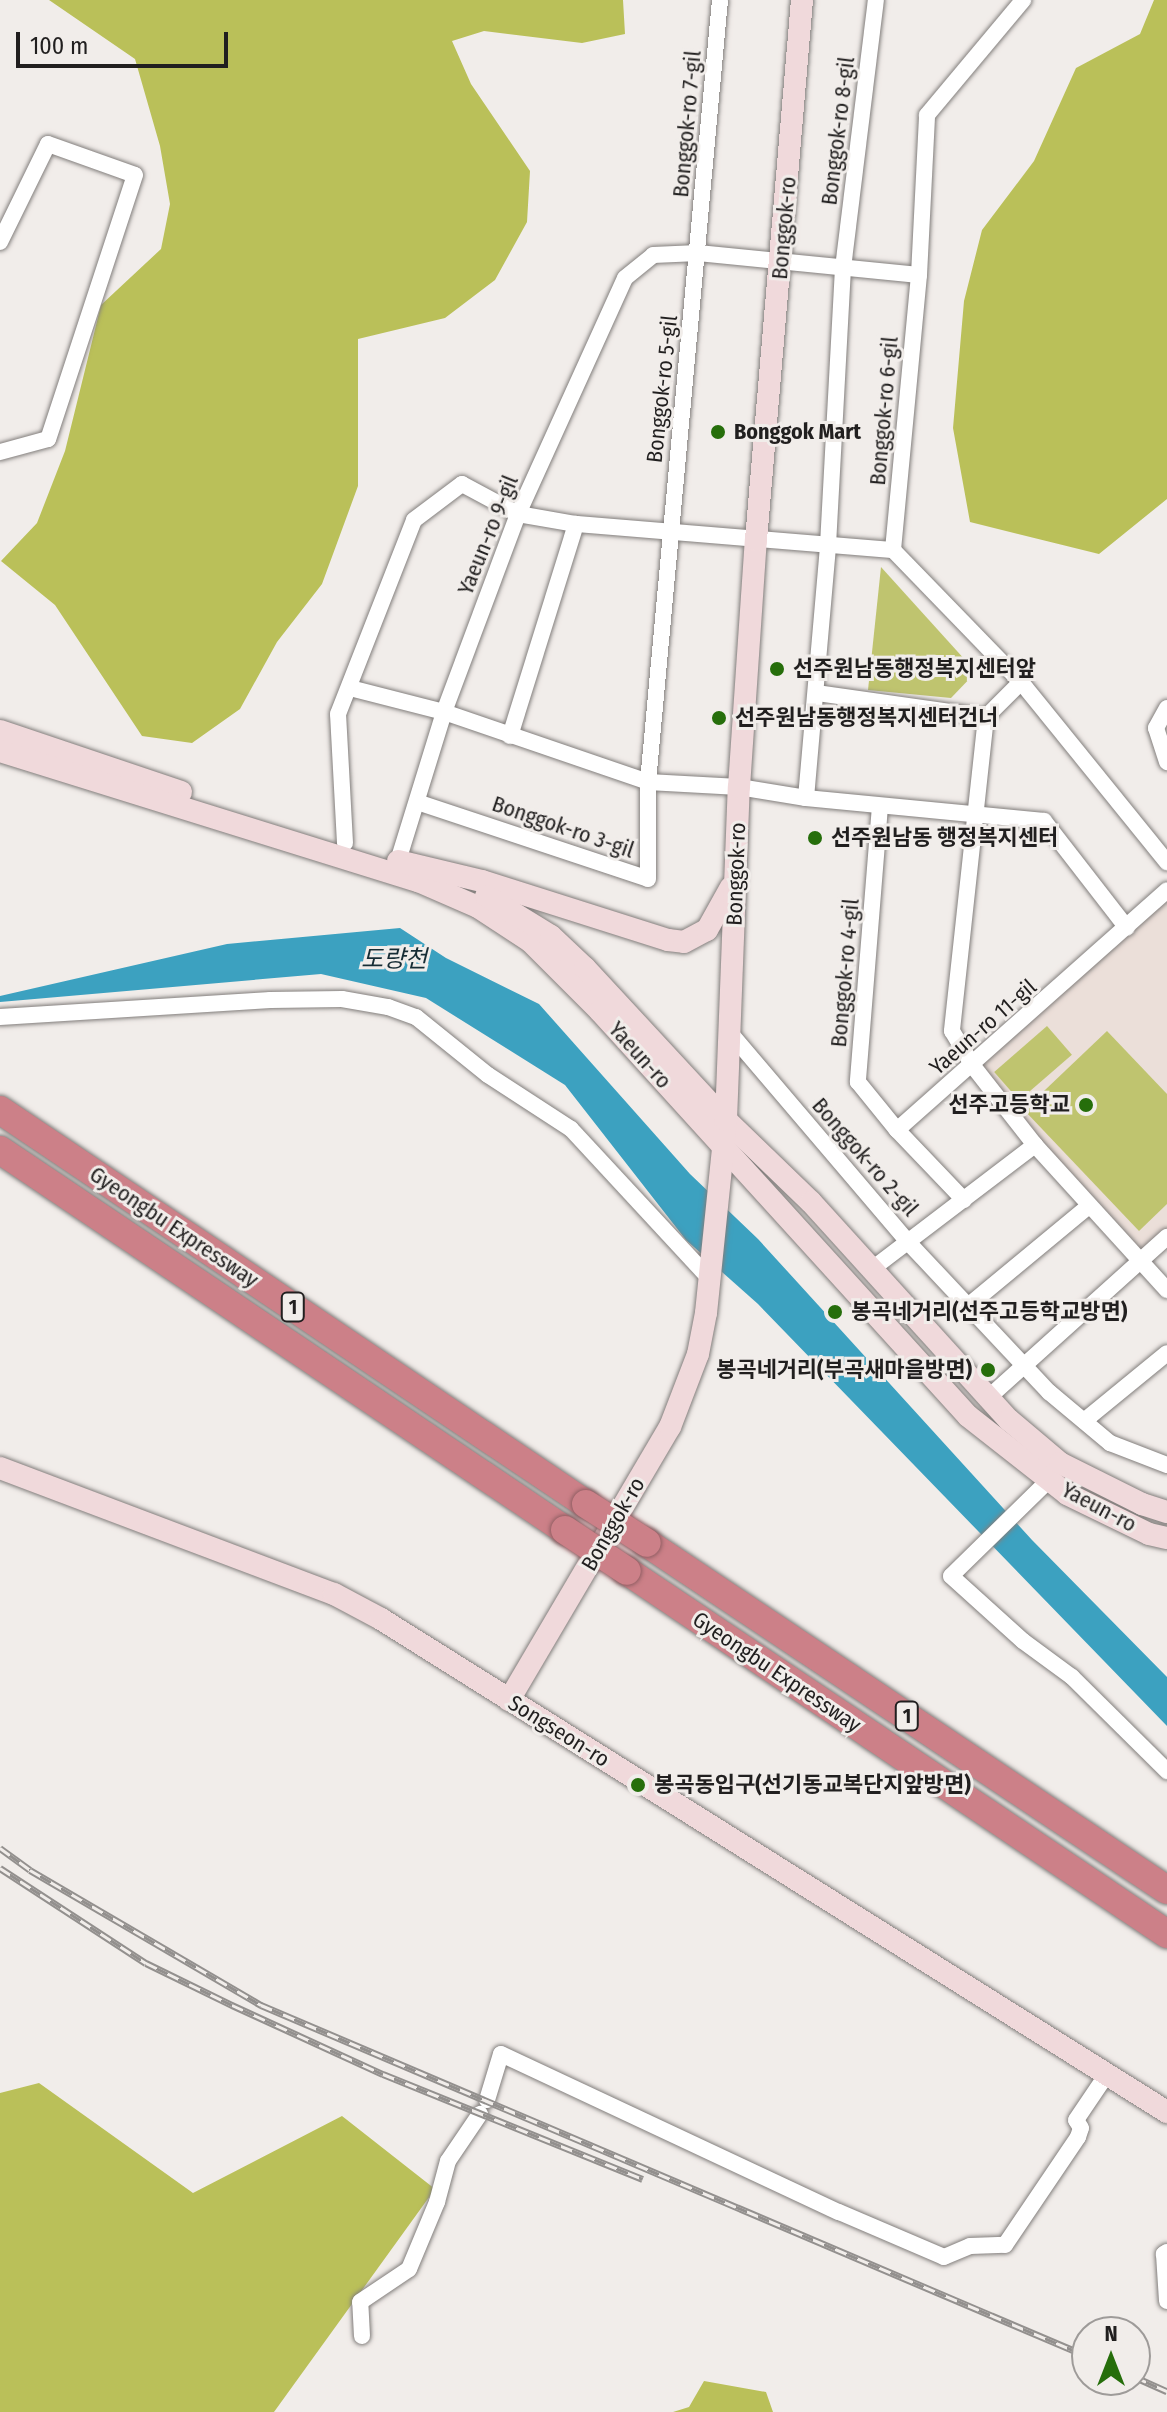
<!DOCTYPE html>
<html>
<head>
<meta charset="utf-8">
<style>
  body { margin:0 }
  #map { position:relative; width:1167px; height:2412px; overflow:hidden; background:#f1edea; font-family:"Fira Sans Condensed","Noto Sans KR",sans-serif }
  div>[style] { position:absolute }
  .built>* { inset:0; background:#ebdfd9 }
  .green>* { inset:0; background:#bfc46f; transform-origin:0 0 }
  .forest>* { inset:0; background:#bac059 }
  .water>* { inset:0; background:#3ca1c0 }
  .roads { filter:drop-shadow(0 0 2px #827e7c) drop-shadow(0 0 2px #827e7c) }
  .street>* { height:16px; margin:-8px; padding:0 8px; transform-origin:8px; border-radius:8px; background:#fff }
  .secondary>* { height:22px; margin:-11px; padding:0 11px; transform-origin:11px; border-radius:11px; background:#f0d9db }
  .highway>* { height:28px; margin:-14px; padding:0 14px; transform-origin:14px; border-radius:14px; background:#cc8088 }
  .rail>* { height:7px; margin-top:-3.5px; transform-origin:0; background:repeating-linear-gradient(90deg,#f1edea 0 12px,#93908e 0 24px); box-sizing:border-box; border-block:2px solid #93908e }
  .bridges { filter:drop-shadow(0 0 2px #905e63) drop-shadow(0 0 2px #905e63) }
  .highway-bridge>* { height:28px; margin:-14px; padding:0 14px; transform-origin:14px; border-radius:14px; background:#cc8088 }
  .dots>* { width:22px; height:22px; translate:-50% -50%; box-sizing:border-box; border:4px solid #f1edea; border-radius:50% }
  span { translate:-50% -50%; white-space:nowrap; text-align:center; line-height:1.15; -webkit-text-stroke:6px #f1edea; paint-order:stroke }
  .shield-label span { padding:2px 6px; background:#f1edea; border:2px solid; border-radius:6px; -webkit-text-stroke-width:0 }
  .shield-label { font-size:20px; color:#211f1f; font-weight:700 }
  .street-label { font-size:22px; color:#211f1f }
  .poi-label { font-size:22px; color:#211f1f; font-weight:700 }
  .left { translate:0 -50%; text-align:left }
  .right { translate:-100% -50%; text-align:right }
  .water-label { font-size:24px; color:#172d35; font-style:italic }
  .north { position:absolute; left:1071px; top:2316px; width:80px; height:80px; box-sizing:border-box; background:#f1edea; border:2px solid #9e9b99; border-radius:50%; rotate:0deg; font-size:22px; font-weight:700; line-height:32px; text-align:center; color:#211f1f }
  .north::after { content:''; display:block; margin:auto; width:28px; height:36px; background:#266e0b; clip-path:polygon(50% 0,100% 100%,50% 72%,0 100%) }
  .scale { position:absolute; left:16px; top:32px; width:212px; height:36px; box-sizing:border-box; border:4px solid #211f1f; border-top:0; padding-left:10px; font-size:24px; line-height:28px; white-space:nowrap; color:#211f1f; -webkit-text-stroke:6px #f1edea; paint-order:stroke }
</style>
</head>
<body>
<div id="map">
  <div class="built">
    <i style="clip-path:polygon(1167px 890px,1167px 1237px,1139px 1262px,973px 1066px)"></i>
  </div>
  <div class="green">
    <i style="clip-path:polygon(881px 567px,976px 672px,951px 698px,868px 690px)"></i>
    <i style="left:1047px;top:1026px;width:38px;height:70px;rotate:49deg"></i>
    <i style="clip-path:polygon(1107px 1031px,1167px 1094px,1167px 1204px,1139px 1231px,1024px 1110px)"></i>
  </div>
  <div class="forest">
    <i style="clip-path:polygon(49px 0,623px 0,625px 34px,582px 43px,484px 31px,452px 41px,471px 84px,530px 171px,527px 222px,495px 280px,445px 318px,358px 339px,358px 486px,322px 584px,277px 642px,240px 709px,192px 743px,142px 736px,55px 605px,1px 561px,37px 523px,65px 451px,101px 305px,161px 249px,170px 204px,160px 146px,135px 59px)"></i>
    <i style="clip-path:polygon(1154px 0,1167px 0,1167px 499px,1099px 554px,970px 522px,953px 428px,964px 301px,982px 230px,1034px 161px,1076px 68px,1140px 34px)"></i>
    <i style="clip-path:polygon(39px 2083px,193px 2193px,342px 2116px,435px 2189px,274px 2412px,0 2412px,0 2093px)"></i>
    <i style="clip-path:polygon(704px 2381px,766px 2392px,773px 2412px,673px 2412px,689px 2407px)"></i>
  </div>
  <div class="water">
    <i style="clip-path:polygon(400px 928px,446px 958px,539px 1004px,690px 1174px,758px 1239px,1032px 1540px,1167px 1677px,1167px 1726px,758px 1304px,686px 1240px,565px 1085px,426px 998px,321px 974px,0 1002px,0 996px,227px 944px)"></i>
  </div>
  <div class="roads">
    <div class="street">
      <i style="left:0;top:242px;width:109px;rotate:-63.9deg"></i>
      <i style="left:48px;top:144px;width:92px;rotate:19.6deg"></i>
      <i style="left:135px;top:175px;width:278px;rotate:108.2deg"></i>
      <i style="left:48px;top:439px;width:50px;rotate:164.8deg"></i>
      <i style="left:893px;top:550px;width:276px;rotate:-84.6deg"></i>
      <i style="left:919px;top:275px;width:160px;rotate:-87.1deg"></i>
      <i style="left:927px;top:115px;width:150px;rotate:-50.1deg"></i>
      <i style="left:1021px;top:682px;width:49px;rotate:135deg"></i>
      <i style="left:986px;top:717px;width:316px;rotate:96.2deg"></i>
      <i style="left:952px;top:1031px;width:41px;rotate:59deg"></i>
      <i style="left:973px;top:1066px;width:100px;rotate:51.9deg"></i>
      <i style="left:1035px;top:1145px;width:196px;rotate:47.7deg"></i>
      <i style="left:350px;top:688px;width:97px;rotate:14.3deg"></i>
      <i style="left:444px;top:712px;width:216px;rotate:18.9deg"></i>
      <i style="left:648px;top:782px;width:91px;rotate:3.1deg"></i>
      <i style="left:739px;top:787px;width:68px;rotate:9.3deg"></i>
      <i style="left:806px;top:798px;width:239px;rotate:5.5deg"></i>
      <i style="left:1044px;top:821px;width:135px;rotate:52.2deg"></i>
      <i style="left:817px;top:693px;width:171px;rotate:8.1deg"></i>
      <i style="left:1167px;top:708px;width:23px;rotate:119deg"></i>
      <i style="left:1156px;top:728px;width:36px;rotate:72deg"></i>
      <i style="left:510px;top:736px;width:222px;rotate:-72.7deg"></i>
      <i style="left:806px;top:798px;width:254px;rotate:-85deg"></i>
      <i style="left:828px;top:545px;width:277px;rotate:-86.9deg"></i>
      <i style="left:843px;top:268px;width:270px;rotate:-83deg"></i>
      <i style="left:417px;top:802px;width:243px;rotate:18.4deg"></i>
      <i style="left:648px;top:879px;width:97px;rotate:-90deg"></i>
      <i style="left:648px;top:782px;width:785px;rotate:-84.74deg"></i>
      <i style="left:880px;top:806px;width:277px;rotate:94.6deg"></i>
      <i style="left:858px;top:1082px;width:62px;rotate:50.9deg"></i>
      <i style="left:345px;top:843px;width:129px;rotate:-93.1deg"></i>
      <i style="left:338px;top:714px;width:208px;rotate:-68.6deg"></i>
      <i style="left:414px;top:520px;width:60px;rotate:-36.9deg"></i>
      <i style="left:462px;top:484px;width:64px;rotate:28.2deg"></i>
      <i style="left:518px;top:514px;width:59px;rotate:9.8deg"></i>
      <i style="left:576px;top:524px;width:318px;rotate:4.7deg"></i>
      <i style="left:893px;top:550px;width:184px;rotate:45.9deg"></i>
      <i style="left:1021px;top:682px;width:232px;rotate:51deg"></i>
      <i style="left:398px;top:861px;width:156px;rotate:-72.8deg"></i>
      <i style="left:444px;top:712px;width:211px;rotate:-69.5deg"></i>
      <i style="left:518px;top:514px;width:259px;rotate:-65.6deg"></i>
      <i style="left:625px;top:278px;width:36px;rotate:-39deg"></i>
      <i style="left:653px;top:255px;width:45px;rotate:-2.5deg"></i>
      <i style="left:698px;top:253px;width:222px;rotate:5.7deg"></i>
      <i style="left:0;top:1017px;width:271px;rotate:-3.6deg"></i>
      <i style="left:270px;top:1000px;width:72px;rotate:-0.8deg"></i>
      <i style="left:342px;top:999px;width:47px;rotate:9.9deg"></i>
      <i style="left:388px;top:1007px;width:30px;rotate:20deg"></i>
      <i style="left:416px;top:1017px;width:92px;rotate:38.9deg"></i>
      <i style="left:488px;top:1075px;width:99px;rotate:33deg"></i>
      <i style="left:571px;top:1129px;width:205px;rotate:47.2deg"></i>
      <i style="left:731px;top:1034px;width:273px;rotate:49.6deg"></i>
      <i style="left:908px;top:1242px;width:206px;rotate:46.8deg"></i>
      <i style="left:1049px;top:1392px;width:80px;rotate:39.9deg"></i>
      <i style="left:1110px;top:1443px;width:61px;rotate:21.1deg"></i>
      <i style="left:964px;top:1200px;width:97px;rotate:-133.7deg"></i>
      <i style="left:897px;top:1130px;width:361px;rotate:-41.6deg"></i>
      <i style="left:872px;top:1269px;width:205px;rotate:-37.3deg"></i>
      <i style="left:968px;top:1306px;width:157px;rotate:-39.6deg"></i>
      <i style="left:988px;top:1398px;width:241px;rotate:-42deg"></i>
      <i style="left:1084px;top:1421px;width:107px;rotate:-39.3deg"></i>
      <i style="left:1049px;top:1480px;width:137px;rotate:135.6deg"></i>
      <i style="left:951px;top:1576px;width:97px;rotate:42.1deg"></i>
      <i style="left:1023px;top:1641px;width:61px;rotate:36.3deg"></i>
      <i style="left:1072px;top:1677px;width:134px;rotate:44.7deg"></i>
      <i style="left:487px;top:2100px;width:48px;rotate:-73.1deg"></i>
      <i style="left:501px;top:2054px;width:373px;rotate:25.1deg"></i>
      <i style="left:839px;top:2212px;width:114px;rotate:23.2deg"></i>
      <i style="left:944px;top:2257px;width:28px;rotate:-23deg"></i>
      <i style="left:970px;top:2246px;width:35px;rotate:-2deg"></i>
      <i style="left:1005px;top:2245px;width:130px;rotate:-55.9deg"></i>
      <i style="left:1078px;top:2137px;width:9px;rotate:-72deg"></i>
      <i style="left:1081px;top:2128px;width:9px;rotate:-122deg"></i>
      <i style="left:1076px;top:2120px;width:55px;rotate:-56deg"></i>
      <i style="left:1167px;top:2252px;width:4px;rotate:146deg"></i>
      <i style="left:1164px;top:2254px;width:47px;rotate:86.3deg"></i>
      <i style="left:362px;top:2336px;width:34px;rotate:-93deg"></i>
      <i style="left:360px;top:2302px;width:59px;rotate:-34deg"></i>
      <i style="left:409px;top:2269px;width:73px;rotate:-67.3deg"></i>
      <i style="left:437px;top:2202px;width:42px;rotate:-75deg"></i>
      <i style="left:448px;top:2161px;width:57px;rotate:-55.8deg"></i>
    </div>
    <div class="secondary">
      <i style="left:0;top:731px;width:191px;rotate:18.6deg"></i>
      <i style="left:0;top:751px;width:438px;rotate:17.3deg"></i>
      <i style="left:418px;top:881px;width:65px;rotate:23.4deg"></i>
      <i style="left:478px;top:907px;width:62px;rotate:33.2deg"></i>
      <i style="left:530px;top:941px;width:99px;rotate:45deg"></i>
      <i style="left:600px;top:1011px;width:547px;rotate:47.74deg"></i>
      <i style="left:968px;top:1416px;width:126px;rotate:38.2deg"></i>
      <i style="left:1067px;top:1494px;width:91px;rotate:26deg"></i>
      <i style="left:1149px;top:1534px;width:18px;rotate:13deg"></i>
      <i style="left:398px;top:861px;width:86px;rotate:13.4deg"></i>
      <i style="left:482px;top:881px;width:195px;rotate:17.6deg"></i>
      <i style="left:668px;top:940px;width:16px;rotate:7deg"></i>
      <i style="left:684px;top:942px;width:26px;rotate:-28deg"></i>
      <i style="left:707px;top:930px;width:49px;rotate:-60.8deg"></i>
      <i style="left:486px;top:896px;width:76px;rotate:31.6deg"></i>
      <i style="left:551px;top:936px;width:47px;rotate:43.3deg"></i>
      <i style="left:585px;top:968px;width:207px;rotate:47.2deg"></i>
      <i style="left:726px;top:1120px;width:118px;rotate:44deg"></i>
      <i style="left:811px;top:1202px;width:294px;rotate:47.8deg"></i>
      <i style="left:1009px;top:1420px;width:67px;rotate:40.1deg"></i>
      <i style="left:1060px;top:1463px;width:92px;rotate:26.6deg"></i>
      <i style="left:1142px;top:1504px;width:26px;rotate:18deg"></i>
      <i style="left:0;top:1468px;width:357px;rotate:20.7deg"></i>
      <i style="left:334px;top:1594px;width:53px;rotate:28deg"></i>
      <i style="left:381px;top:1619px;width:928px;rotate:32.1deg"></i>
      <i style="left:509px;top:1700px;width:317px;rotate:-59.5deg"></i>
      <i style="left:670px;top:1427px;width:78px;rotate:-69deg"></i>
      <i style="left:698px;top:1354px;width:42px;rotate:-79deg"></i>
      <i style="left:706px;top:1313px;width:194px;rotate:-84.1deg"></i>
      <i style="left:726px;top:1120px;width:333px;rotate:-87.8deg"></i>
      <i style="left:739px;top:787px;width:248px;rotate:-86.1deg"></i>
      <i style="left:756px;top:540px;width:542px;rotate:-85.13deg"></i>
    </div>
    <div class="highway">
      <i style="left:0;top:1110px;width:706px;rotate:33.92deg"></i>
      <i style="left:0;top:1150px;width:681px;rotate:33.92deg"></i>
      <i style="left:647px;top:1543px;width:625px;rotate:33.72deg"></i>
      <i style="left:627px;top:1571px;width:651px;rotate:33.91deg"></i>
    </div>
  </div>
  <div class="rail">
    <i style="left:0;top:1848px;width:37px;rotate:36deg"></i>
    <i style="left:30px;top:1870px;width:268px;rotate:30.3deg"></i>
    <i style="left:261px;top:2005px;width:897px;rotate:23.02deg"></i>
    <i style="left:0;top:1868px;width:174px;rotate:33.1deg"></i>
    <i style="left:146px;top:1963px;width:96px;rotate:26deg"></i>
    <i style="left:232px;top:2005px;width:166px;rotate:24.6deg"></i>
    <i style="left:383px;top:2074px;width:280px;rotate:22deg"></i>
    <i style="left:1135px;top:2377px;width:35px;rotate:24deg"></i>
  </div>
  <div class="bridges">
    <div class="highway-bridge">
      <i style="left:586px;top:1504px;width:72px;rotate:32.6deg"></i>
      <i style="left:565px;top:1530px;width:74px;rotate:33.5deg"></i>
    </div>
  </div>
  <div class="dots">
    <i style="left:718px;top:432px;background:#266e0b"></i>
    <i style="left:777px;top:669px;background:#266e0b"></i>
    <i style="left:719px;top:718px;background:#266e0b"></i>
    <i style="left:815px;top:838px;background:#266e0b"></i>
    <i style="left:1086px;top:1105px;background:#266e0b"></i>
    <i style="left:835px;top:1312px;background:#266e0b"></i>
    <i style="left:988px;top:1370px;background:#266e0b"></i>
    <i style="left:638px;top:1785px;background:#266e0b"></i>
  </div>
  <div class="shield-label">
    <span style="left:293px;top:1307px">1</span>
    <span style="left:907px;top:1716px">1</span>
  </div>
  <div class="street-label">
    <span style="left:687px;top:124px;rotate:-85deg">Bonggok-ro 7-gil</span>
    <span style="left:838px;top:131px;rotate:-83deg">Bonggok-ro 8-gil</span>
    <span style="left:784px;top:228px;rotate:-85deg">Bonggok-ro</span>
    <span style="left:662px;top:389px;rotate:-84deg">Bonggok-ro 5-gil</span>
    <span style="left:884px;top:411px;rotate:-85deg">Bonggok-ro 6-gil</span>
    <span style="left:488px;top:535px;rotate:-68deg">Yaeun-ro 9-gil</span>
    <span style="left:563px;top:827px;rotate:19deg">Bonggok-ro 3-gil</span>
    <span style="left:736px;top:874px;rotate:-88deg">Bonggok-ro</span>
    <span style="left:845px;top:973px;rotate:-85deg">Bonggok-ro 4-gil</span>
    <span style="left:983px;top:1027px;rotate:-41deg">Yaeun-ro 11-gil</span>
    <span style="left:640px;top:1055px;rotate:48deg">Yaeun-ro</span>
    <span style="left:865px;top:1157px;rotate:49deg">Bonggok-ro 2-gil</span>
    <span style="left:174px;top:1227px;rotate:34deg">Gyeongbu Expressway</span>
    <span style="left:1099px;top:1507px;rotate:28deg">Yaeun-ro</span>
    <span style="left:613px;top:1524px;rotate:-60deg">Bonggok-ro</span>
    <span style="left:777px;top:1672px;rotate:34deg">Gyeongbu Expressway</span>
    <span style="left:559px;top:1731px;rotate:32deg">Songseon-ro</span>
  </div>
  <div class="poi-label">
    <span class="left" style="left:734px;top:432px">Bonggok Mart</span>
    <span class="left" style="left:793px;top:669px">선주원남동행정복지센터앞</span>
    <span class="left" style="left:735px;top:718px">선주원남동행정복지센터건너</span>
    <span class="left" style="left:831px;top:838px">선주원남동 행정복지센터</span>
    <span class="right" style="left:1070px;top:1105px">선주고등학교</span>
    <span class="left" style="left:851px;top:1312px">봉곡네거리(선주고등학교방면)</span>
    <span class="right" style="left:972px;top:1370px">봉곡네거리(부곡새마을방면)</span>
    <span class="left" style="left:654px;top:1785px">봉곡동입구(선기동교복단지앞방면)</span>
  </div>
  <div class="water-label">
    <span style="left:394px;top:960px">도량천</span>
  </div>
  <div class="north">N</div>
  <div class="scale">100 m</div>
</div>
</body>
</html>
